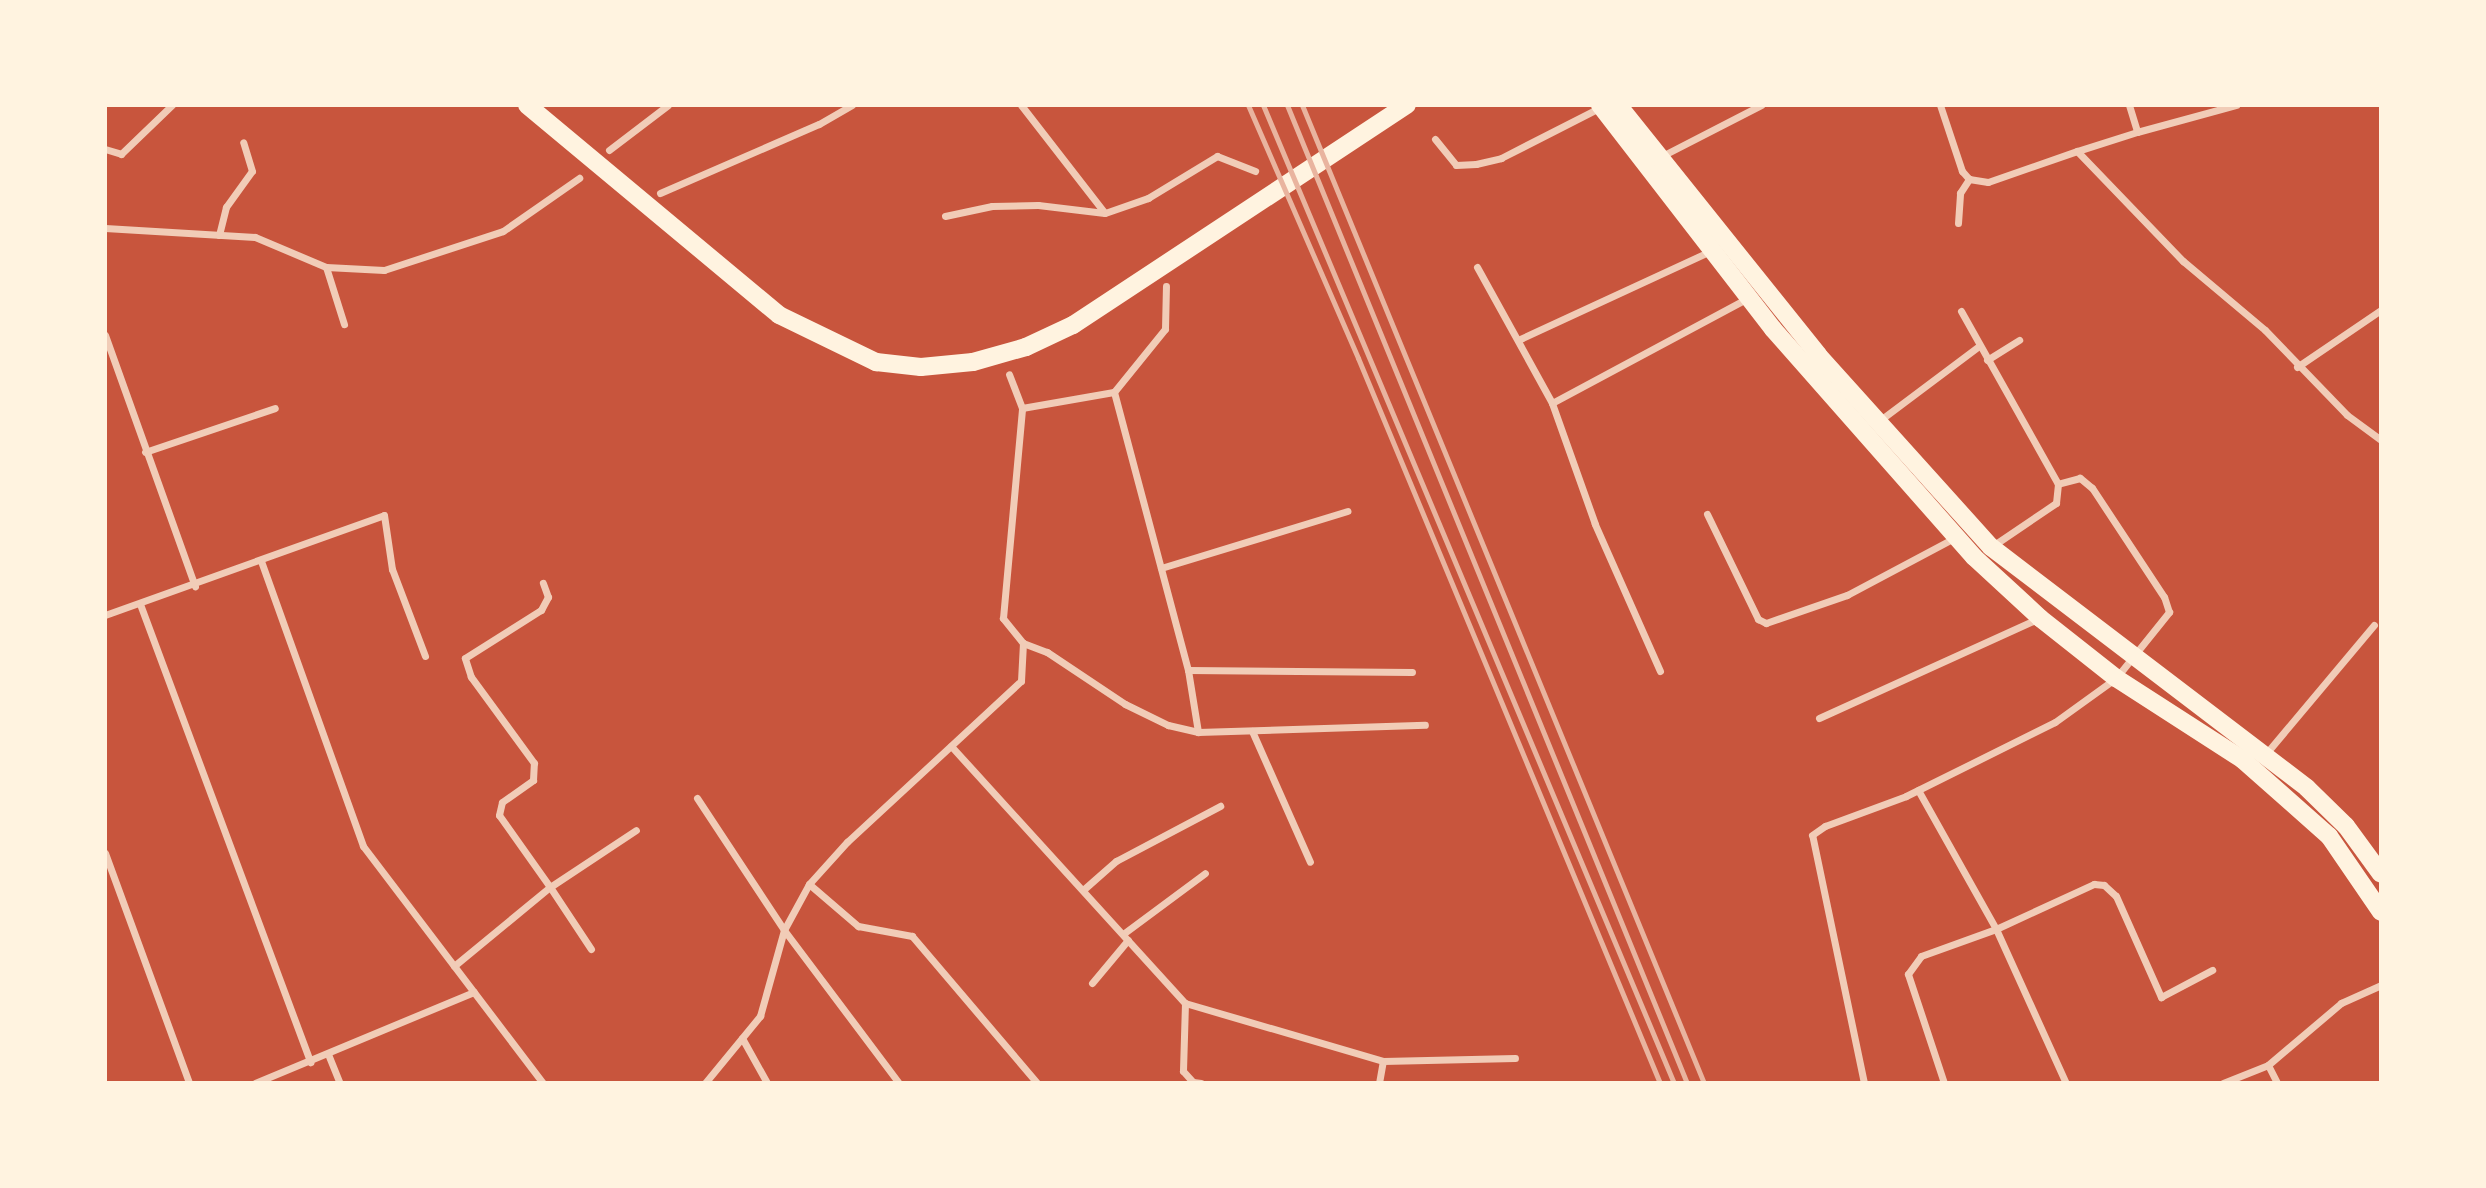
<!DOCTYPE html>
<html>
<head>
<meta charset="utf-8">
<style>
  body { margin:0 }
  #map { position:relative; width:2486px; height:1188px; overflow:hidden; background:#c8553d; font-family:Signika,sans-serif }
  div>[style] { position:absolute }
  .minor>* { height:7px; margin:-3.5px; padding:0 3.5px; transform-origin:3.5px; border-radius:3.5px; background:#f1ccb7 }
  .primary>* { height:18px; margin:-9px; padding:0 9px; transform-origin:9px; border-radius:9px; background:#fff3e0 }
  .trunk>* { height:18px; margin:-9px; padding:0 9px; transform-origin:9px; border-radius:9px; background:#fff3e0 }
  .rail>* { height:5px; margin:-2.5px; padding:0 2.5px; transform-origin:2.5px; border-radius:2.5px; background:#e9b49f }
  span { translate:-50% -50%; white-space:nowrap; text-align:center; line-height:1.15; -webkit-text-stroke:5px #fff3e0; paint-order:stroke }
  .frame { position:absolute; inset:0; border:107px solid #fff3e0; pointer-events:none }
</style>
</head>
<body>
<div id="map">
  <div class="minor">
    <i style="left:1021px;top:105px;width:135px;rotate:52.2deg"></i>
    <i style="left:1940px;top:105px;width:70px;rotate:71.6deg"></i>
    <i style="left:1962px;top:171px;width:11px;rotate:49deg"></i>
    <i style="left:1969px;top:179px;width:19px;rotate:9deg"></i>
    <i style="left:1988px;top:182px;width:94px;rotate:-19.2deg"></i>
    <i style="left:2129px;top:105px;width:28px;rotate:73deg"></i>
    <i style="left:2137px;top:132px;width:63px;rotate:162.4deg"></i>
    <i style="left:2077px;top:151px;width:153px;rotate:46.1deg"></i>
    <i style="left:2183px;top:261px;width:107px;rotate:40.1deg"></i>
    <i style="left:2265px;top:330px;width:118px;rotate:46deg"></i>
    <i style="left:2347px;top:415px;width:42px;rotate:36.3deg"></i>
    <i style="left:2137px;top:132px;width:103px;rotate:-15.3deg"></i>
    <i style="left:1435px;top:139px;width:33px;rotate:51deg"></i>
    <i style="left:1456px;top:165px;width:20px;rotate:-3deg"></i>
    <i style="left:1476px;top:164px;width:26px;rotate:-13deg"></i>
    <i style="left:1501px;top:158px;width:112px;rotate:-27deg"></i>
    <i style="left:105px;top:149px;width:17px;rotate:17deg"></i>
    <i style="left:121px;top:154px;width:71px;rotate:-43.9deg"></i>
    <i style="left:609px;top:150px;width:74px;rotate:-37.3deg"></i>
    <i style="left:1660px;top:157px;width:114px;rotate:-27.2deg"></i>
    <i style="left:660px;top:193px;width:173px;rotate:-23.5deg"></i>
    <i style="left:819px;top:124px;width:38px;rotate:-30deg"></i>
    <i style="left:945px;top:216px;width:48px;rotate:-12deg"></i>
    <i style="left:992px;top:206px;width:46px;rotate:-1.2deg"></i>
    <i style="left:1038px;top:205px;width:67px;rotate:6.8deg"></i>
    <i style="left:1105px;top:213px;width:46px;rotate:-19.2deg"></i>
    <i style="left:1148px;top:198px;width:81px;rotate:-31.3deg"></i>
    <i style="left:1217px;top:156px;width:41px;rotate:21.5deg"></i>
    <i style="left:1958px;top:223px;width:30px;rotate:-86deg"></i>
    <i style="left:1960px;top:193px;width:17px;rotate:-57deg"></i>
    <i style="left:105px;top:228px;width:150px;rotate:3.4deg"></i>
    <i style="left:255px;top:237px;width:77px;rotate:22.9deg"></i>
    <i style="left:326px;top:267px;width:58px;rotate:3deg"></i>
    <i style="left:384px;top:270px;width:125px;rotate:-18.1deg"></i>
    <i style="left:503px;top:231px;width:93px;rotate:-34.9deg"></i>
    <i style="left:219px;top:235px;width:29px;rotate:-76deg"></i>
    <i style="left:226px;top:207px;width:44px;rotate:-54.2deg"></i>
    <i style="left:252px;top:171px;width:30px;rotate:-107deg"></i>
    <i style="left:326px;top:267px;width:60px;rotate:72.5deg"></i>
    <i style="left:1477px;top:267px;width:155px;rotate:61.1deg"></i>
    <i style="left:1961px;top:311px;width:198px;rotate:60.7deg"></i>
    <i style="left:2058px;top:484px;width:19px;rotate:96deg"></i>
    <i style="left:2056px;top:503px;width:78px;rotate:145.9deg"></i>
    <i style="left:105px;top:335px;width:267px;rotate:70.3deg"></i>
    <i style="left:1518px;top:340px;width:213px;rotate:-24.8deg"></i>
    <i style="left:1987px;top:360px;width:38px;rotate:-32deg"></i>
    <i style="left:2297px;top:367px;width:102px;rotate:-34.2deg"></i>
    <i style="left:1114px;top:392px;width:288px;rotate:75.1deg"></i>
    <i style="left:1188px;top:670px;width:63px;rotate:80.8deg"></i>
    <i style="left:1022px;top:408px;width:93px;rotate:-9.9deg"></i>
    <i style="left:1114px;top:392px;width:81px;rotate:-51deg"></i>
    <i style="left:1165px;top:329px;width:43px;rotate:-88.7deg"></i>
    <i style="left:1879px;top:421px;width:125px;rotate:-36.9deg"></i>
    <i style="left:145px;top:452px;width:137px;rotate:-18.7deg"></i>
    <i style="left:1707px;top:514px;width:117px;rotate:64.1deg"></i>
    <i style="left:1758px;top:619px;width:9px;rotate:27deg"></i>
    <i style="left:1766px;top:623px;width:86px;rotate:-19.1deg"></i>
    <i style="left:1847px;top:595px;width:123px;rotate:-28deg"></i>
    <i style="left:261px;top:561px;width:303px;rotate:70.3deg"></i>
    <i style="left:363px;top:846px;width:298px;rotate:52.8deg"></i>
    <i style="left:1161px;top:568px;width:195px;rotate:-17deg"></i>
    <i style="left:140px;top:604px;width:489px;rotate:69.6deg"></i>
    <i style="left:105px;top:615px;width:296px;rotate:-19.7deg"></i>
    <i style="left:384px;top:515px;width:55px;rotate:81.6deg"></i>
    <i style="left:392px;top:569px;width:93px;rotate:69.2deg"></i>
    <i style="left:1023px;top:643px;width:26px;rotate:21deg"></i>
    <i style="left:1047px;top:652px;width:94px;rotate:33.7deg"></i>
    <i style="left:1125px;top:704px;width:48px;rotate:26deg"></i>
    <i style="left:1168px;top:725px;width:31px;rotate:13deg"></i>
    <i style="left:1198px;top:732px;width:227px;rotate:-1.8deg"></i>
    <i style="left:1188px;top:670px;width:224px;rotate:0.5deg"></i>
    <i style="left:1660px;top:671px;width:161px;rotate:-113.9deg"></i>
    <i style="left:1595px;top:524px;width:128px;rotate:-109.6deg"></i>
    <i style="left:1552px;top:403px;width:222px;rotate:-28.2deg"></i>
    <i style="left:1819px;top:718px;width:242px;rotate:-24.4deg"></i>
    <i style="left:1252px;top:731px;width:143px;rotate:66.1deg"></i>
    <i style="left:951px;top:746px;width:348px;rotate:47.7deg"></i>
    <i style="left:1185px;top:1003px;width:206px;rotate:16.3deg"></i>
    <i style="left:1383px;top:1061px;width:132px;rotate:-1.3deg"></i>
    <i style="left:2264px;top:756px;width:171px;rotate:-50deg"></i>
    <i style="left:1918px;top:790px;width:159px;rotate:60.7deg"></i>
    <i style="left:1996px;top:929px;width:169px;rotate:65.6deg"></i>
    <i style="left:697px;top:798px;width:158px;rotate:56.6deg"></i>
    <i style="left:784px;top:930px;width:191px;rotate:53.1deg"></i>
    <i style="left:105px;top:853px;width:245px;rotate:69.9deg"></i>
    <i style="left:809px;top:884px;width:65px;rotate:40.6deg"></i>
    <i style="left:858px;top:926px;width:55px;rotate:10.5deg"></i>
    <i style="left:912px;top:936px;width:193px;rotate:49.6deg"></i>
    <i style="left:1083px;top:890px;width:44px;rotate:-41.3deg"></i>
    <i style="left:1116px;top:861px;width:118px;rotate:-27.9deg"></i>
    <i style="left:1123px;top:934px;width:102px;rotate:-36.6deg"></i>
    <i style="left:591px;top:949px;width:74px;rotate:-123.5deg"></i>
    <i style="left:550px;top:887px;width:103px;rotate:-33.5deg"></i>
    <i style="left:454px;top:966px;width:124px;rotate:-39.5deg"></i>
    <i style="left:550px;top:887px;width:88px;rotate:-125.3deg"></i>
    <i style="left:499px;top:815px;width:13px;rotate:-77deg"></i>
    <i style="left:502px;top:802px;width:38px;rotate:-35deg"></i>
    <i style="left:533px;top:780px;width:17px;rotate:-87deg"></i>
    <i style="left:534px;top:763px;width:107px;rotate:-126.2deg"></i>
    <i style="left:471px;top:677px;width:20px;rotate:-108deg"></i>
    <i style="left:465px;top:658px;width:90px;rotate:-32.3deg"></i>
    <i style="left:541px;top:610px;width:15px;rotate:-62deg"></i>
    <i style="left:548px;top:597px;width:15px;rotate:-110deg"></i>
    <i style="left:1092px;top:983px;width:56px;rotate:-50.1deg"></i>
    <i style="left:1185px;top:1003px;width:68px;rotate:91.7deg"></i>
    <i style="left:1183px;top:1071px;width:15px;rotate:48deg"></i>
    <i style="left:1193px;top:1082px;width:8px;rotate:7deg"></i>
    <i style="left:742px;top:1038px;width:51px;rotate:60.9deg"></i>
    <i style="left:328px;top:1054px;width:31px;rotate:68deg"></i>
    <i style="left:2268px;top:1065px;width:20px;rotate:63deg"></i>
    <i style="left:255px;top:1083px;width:237px;rotate:-22.6deg"></i>
    <i style="left:705px;top:1083px;width:87px;rotate:-50.6deg"></i>
    <i style="left:760px;top:1016px;width:89px;rotate:-74.4deg"></i>
    <i style="left:784px;top:930px;width:52px;rotate:-61.5deg"></i>
    <i style="left:809px;top:884px;width:57px;rotate:-47.9deg"></i>
    <i style="left:847px;top:842px;width:237px;rotate:-42.8deg"></i>
    <i style="left:1021px;top:681px;width:38px;rotate:-87deg"></i>
    <i style="left:1023px;top:643px;width:32px;rotate:-129deg"></i>
    <i style="left:1003px;top:618px;width:211px;rotate:-84.8deg"></i>
    <i style="left:1022px;top:408px;width:36px;rotate:-111deg"></i>
    <i style="left:1379px;top:1083px;width:22px;rotate:-80deg"></i>
    <i style="left:1864px;top:1083px;width:253px;rotate:-101.8deg"></i>
    <i style="left:1812px;top:835px;width:16px;rotate:-35deg"></i>
    <i style="left:1825px;top:826px;width:86px;rotate:-20.3deg"></i>
    <i style="left:1906px;top:796px;width:166px;rotate:-26.4deg"></i>
    <i style="left:2055px;top:722px;width:75px;rotate:-35.8deg"></i>
    <i style="left:2116px;top:678px;width:85px;rotate:-51.2deg"></i>
    <i style="left:2169px;top:612px;width:16px;rotate:-108deg"></i>
    <i style="left:2164px;top:597px;width:131px;rotate:-123.4deg"></i>
    <i style="left:2092px;top:488px;width:16px;rotate:-140deg"></i>
    <i style="left:2080px;top:478px;width:23px;rotate:165deg"></i>
    <i style="left:1944px;top:1083px;width:115px;rotate:-108.3deg"></i>
    <i style="left:1908px;top:974px;width:22px;rotate:-54deg"></i>
    <i style="left:1921px;top:956px;width:80px;rotate:-19.8deg"></i>
    <i style="left:1996px;top:929px;width:108px;rotate:-24.7deg"></i>
    <i style="left:2094px;top:884px;width:10px;rotate:6deg"></i>
    <i style="left:2104px;top:885px;width:16px;rotate:43deg"></i>
    <i style="left:2116px;top:896px;width:111px;rotate:66deg"></i>
    <i style="left:2161px;top:997px;width:58px;rotate:-27.9deg"></i>
    <i style="left:2223px;top:1083px;width:48px;rotate:-21.8deg"></i>
    <i style="left:2268px;top:1065px;width:96px;rotate:-40.3deg"></i>
    <i style="left:2341px;top:1003px;width:44px;rotate:-24.2deg"></i>
  </div>
  <div class="primary">
    <i style="left:527px;top:105px;width:328px;rotate:39.8deg"></i>
    <i style="left:779px;top:315px;width:108px;rotate:25.9deg"></i>
    <i style="left:876px;top:362px;width:45px;rotate:6.3deg"></i>
    <i style="left:921px;top:367px;width:52px;rotate:-5.5deg"></i>
    <i style="left:973px;top:362px;width:55px;rotate:-15.8deg"></i>
    <i style="left:1026px;top:347px;width:52px;rotate:-25.1deg"></i>
    <i style="left:1073px;top:325px;width:400px;rotate:-33.4deg"></i>
  </div>
  <div class="trunk">
    <i style="left:1600px;top:105px;width:283px;rotate:52.3deg"></i>
    <i style="left:1773px;top:329px;width:304px;rotate:48.6deg"></i>
    <i style="left:1974px;top:557px;width:90px;rotate:42.7deg"></i>
    <i style="left:2040px;top:618px;width:97px;rotate:38.3deg"></i>
    <i style="left:2116px;top:678px;width:151px;rotate:32.8deg"></i>
    <i style="left:2243px;top:760px;width:115px;rotate:41.5deg"></i>
    <i style="left:2329px;top:836px;width:92px;rotate:55.6deg"></i>
    <i style="left:1618px;top:105px;width:320px;rotate:51.3deg"></i>
    <i style="left:1818px;top:355px;width:258px;rotate:48deg"></i>
    <i style="left:1991px;top:547px;width:397px;rotate:37.3deg"></i>
    <i style="left:2307px;top:788px;width:54px;rotate:44.3deg"></i>
    <i style="left:2346px;top:826px;width:59px;rotate:53.9deg"></i>
  </div>
  <div class="rail">
    <i style="left:1248px;top:105px;width:276px;rotate:66.5deg"></i>
    <i style="left:1358px;top:358px;width:785px;rotate:67.39deg"></i>
    <i style="left:1263px;top:105px;width:1061px;rotate:67.21deg"></i>
    <i style="left:1287px;top:105px;width:1057px;rotate:67.76deg"></i>
    <i style="left:1302px;top:105px;width:1057px;rotate:67.66deg"></i>
  </div>
  <div class="frame"></div>
</div>
</body>
</html>
